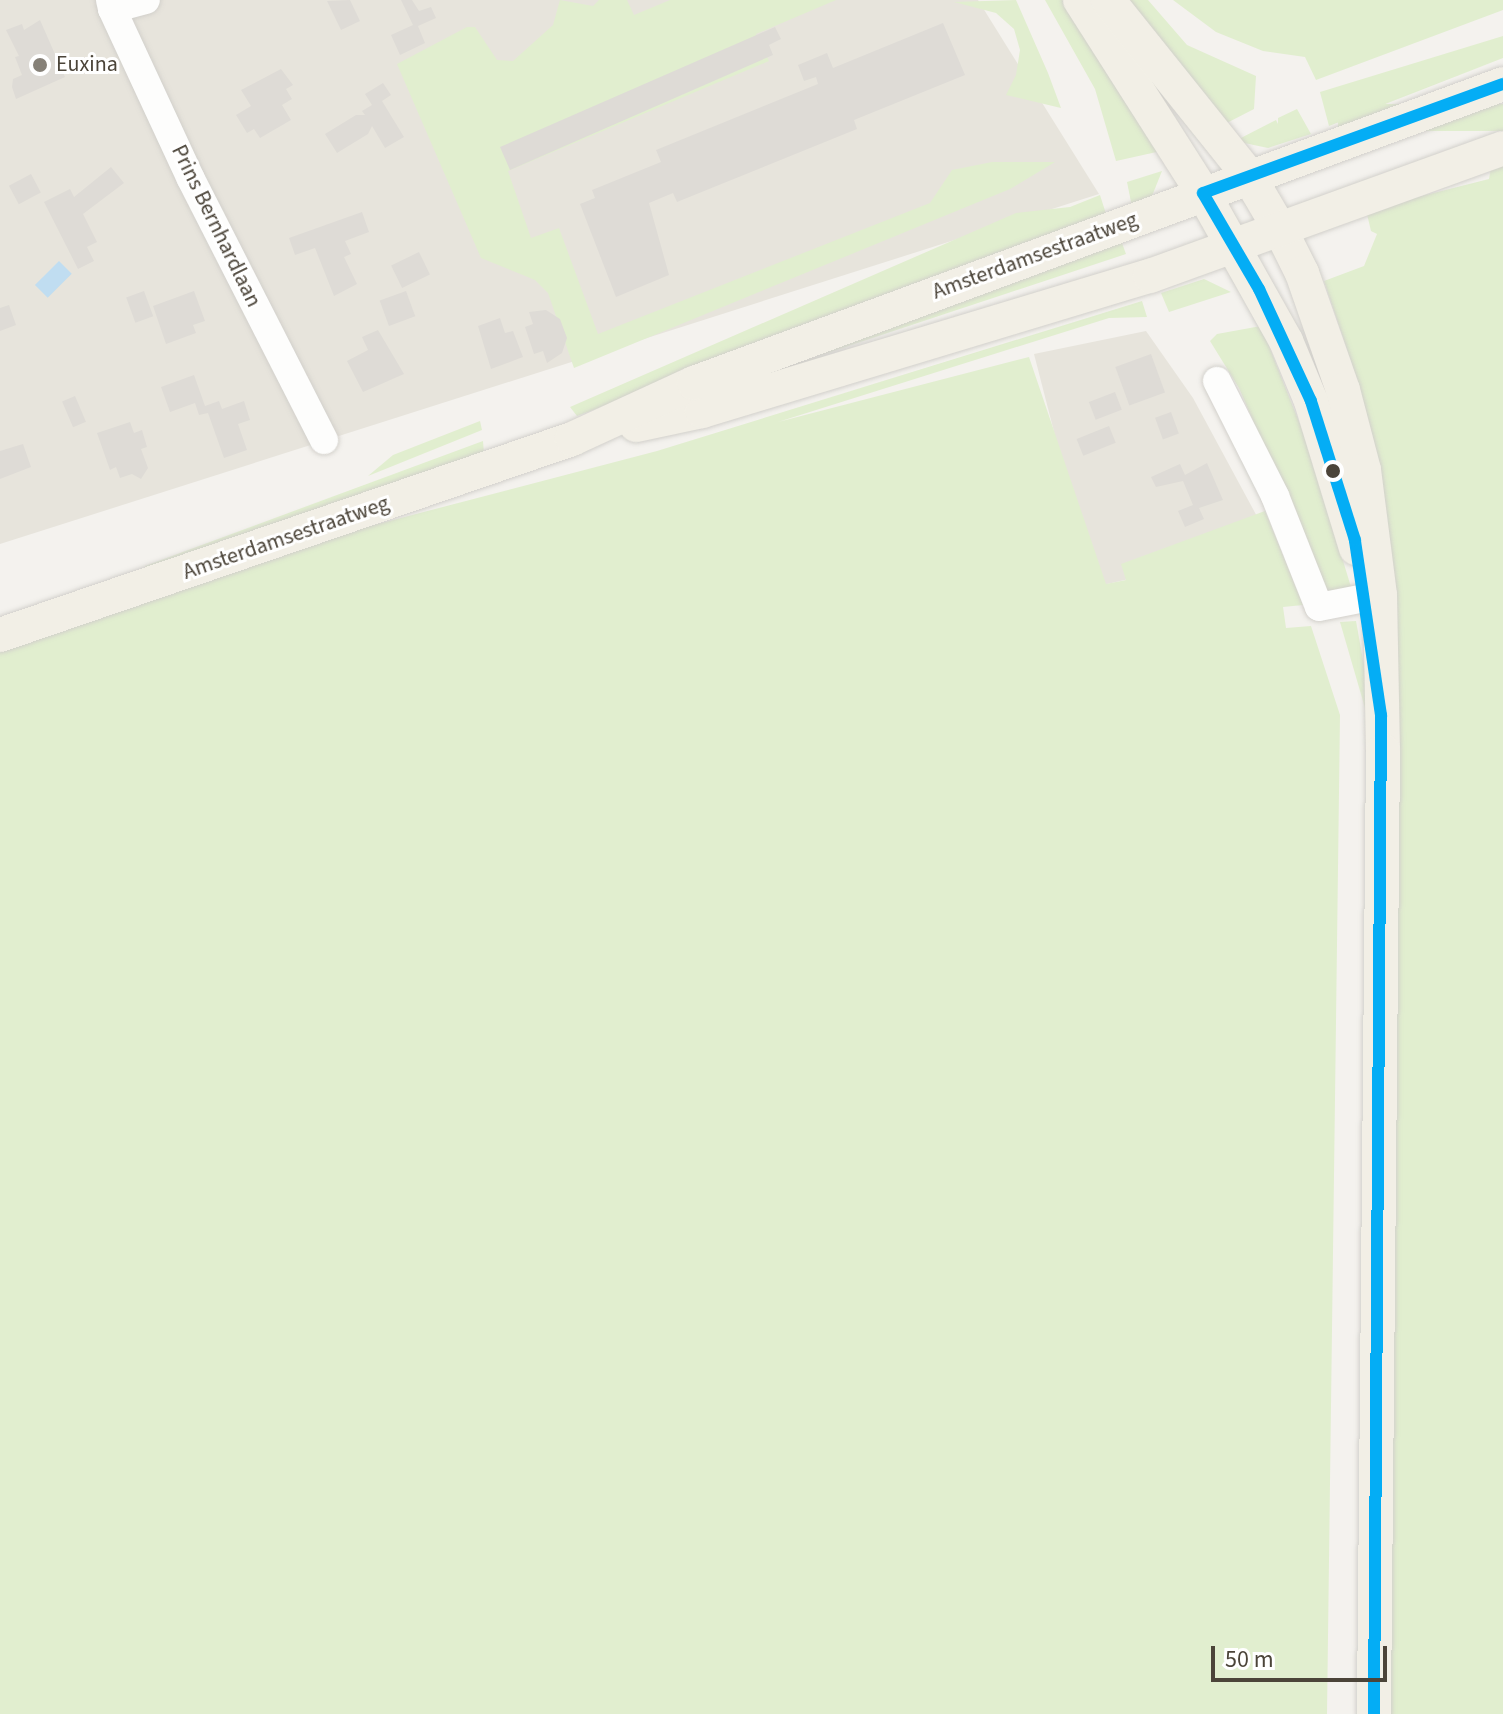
<!DOCTYPE html>
<html>
<head>
<meta charset="utf-8">
<style>
  body { margin:0 }
  #map { position:relative; width:1503px; height:1714px; overflow:hidden; background:#f4f2ee; font-family:"Source Sans 3",sans-serif }
  div>[style] { position:absolute }
  .residential>* { inset:0; background:#e7e4dc }
  .green>* { inset:0; background:#e1eecf; transform-origin:0 0 }
  .water>* { inset:0; background:#c0ddf1; transform-origin:0 0 }
  .building>* { inset:0; background:#dedbd6; transform-origin:0 0 }
  .roads { filter:drop-shadow(0 0 2px #d2d0cb) drop-shadow(0 0 2px #d2d0cb) }
  .minor>* { height:28px; margin:-14px; padding:0 14px; transform-origin:14px; border-radius:14px; background:#fdfdfc }
  .major>* { height:34px; margin:-17px; padding:0 17px; transform-origin:17px; border-radius:17px; background:#f2efe6 }
  .bus-1>* { height:12px; margin:-6px; padding:0 6px; transform-origin:6px; border-radius:6px; background:#04adf5 }
  .dots>* { width:22px; height:22px; translate:-50% -50%; box-sizing:border-box; border:4px solid #fff; border-radius:50% }
  span { translate:-50% -50%; white-space:nowrap; text-align:center; line-height:1.15; -webkit-text-stroke:6px #fff; paint-order:stroke }
  .poi-label { font-size:22px; color:#4b4439 }
  .left { translate:0 -50%; text-align:left }
  .street-label { font-size:22px; color:#4b4439 }
  .scale { position:absolute; left:1211px; top:1646px; width:176px; height:36px; box-sizing:border-box; border:4px solid #4b4439; border-top:0; padding-left:10px; font-size:24px; line-height:28px; white-space:nowrap; color:#4b4439; -webkit-text-stroke:6px #fff; paint-order:stroke }
</style>
</head>
<body>
<div id="map">
  <div class="residential">
    <i style="clip-path:polygon(0 0,978px 0,1099px 194px,0 544px)"></i>
    <i style="clip-path:polygon(1146px 331px,1193px 398px,1273px 546px,1094px 587px,1034px 354px)"></i>
  </div>
  <div class="green">
    <i style="clip-path:polygon(560px 0,593px 6px,599px 0,627px 0,634px 15px,670px 0,836px 0,756px 34px,769px 61px,508px 171px,531px 238px,559px 228px,598px 334px,930px 203px,952px 170px,992px 162px,1055px 162px,1010px 189px,574px 368px,548px 293px,535px 280px,481px 258px,397px 64px,467px 27px,475px 27px,497px 60px,513px 61px,553px 25px)"></i>
    <i style="clip-path:polygon(1016px 0,1048px 73px,1061px 108px,1006px 95px,1016px 75px,1020px 50px,1014px 29px,996px 13px,954px 2px)"></i>
    <i style="clip-path:polygon(1045px 0,1064px 0,1161px 151px,1116px 161px,1095px 89px)"></i>
    <i style="clip-path:polygon(1127px 0,1148px 0,1187px 45px,1256px 76px,1254px 109px,1219px 127px)"></i>
    <i style="clip-path:polygon(1173px 0,1503px 0,1503px 10px,1316px 80px,1305px 57px,1263px 51px,1216px 32px)"></i>
    <i style="clip-path:polygon(1503px 36px,1503px 58px,1329px 126px,1320px 92px)"></i>
    <i style="left:1503px;top:104px;width:27px;height:165px;rotate:90deg"></i>
    <i style="clip-path:polygon(1297px 109px,1311px 134px,1268px 148px,1235px 141px,1276px 120px,1278px 124px,1278px 118px)"></i>
    <i style="clip-path:polygon(1503px 158px,1503px 1714px,1386px 1714px,1390px 669px,1352px 364px,1324px 281px,1364px 266px,1377px 234px,1371px 231px,1366px 210px,1489px 179px,1492px 162px)"></i>
    <i style="clip-path:polygon(1162px 171px,1152px 196px,1133px 212px,1127px 182px)"></i>
    <i style="clip-path:polygon(1100px 195px,1107px 217px,577px 416px,570px 407px,1016px 213px,1070px 207px)"></i>
    <i style="clip-path:polygon(1119px 235px,1126px 254px,821px 355px,807px 352px)"></i>
    <i style="clip-path:polygon(1204px 279px,1231px 292px,1169px 312px,1161px 293px)"></i>
    <i style="clip-path:polygon(1142px 301px,1147px 317px,1109px 318px,778px 422px,1029px 357px,1106px 584px,1126px 580px,1121px 564px,1265px 511px,1303px 605px,1283px 607px,1286px 628px,1311px 626px,1340px 715px,1327px 1714px,0 1714px,0 649px,328px 537px,657px 451px)"></i>
    <i style="clip-path:polygon(1261px 326px,1307px 442px,1351px 587px,1330px 599px,1239px 388px,1210px 341px,1217px 334px)"></i>
    <i style="clip-path:polygon(480px 421px,482px 430px,368px 476px,393px 455px)"></i>
    <i style="clip-path:polygon(483px 441px,484px 454px,146px 571px,145px 566px)"></i>
    <i style="clip-path:polygon(1356px 621px,1365px 671px,1365px 708px,1340px 622px)"></i>
  </div>
  <div class="water">
    <i style="left:59px;top:261px;width:18px;height:34px;rotate:45deg"></i>
  </div>
  <div class="building">
    <i style="clip-path:polygon(350px 0,360px 21px,341px 30px,327px 1px)"></i>
    <i style="clip-path:polygon(401px 0,412px 0,419px 11px,431px 7px,436px 18px,418px 26px,425px 43px,400px 55px,391px 35px,413px 25px)"></i>
    <i style="clip-path:polygon(40px 20px,65px 77px,16px 99px,12px 87px,13px 79px,22px 75px,15px 57px,19px 56px,6px 30px,22px 24px,24px 30px)"></i>
    <i style="clip-path:polygon(943px 23px,965px 75px,854px 120px,857px 129px,677px 202px,673px 193px,649px 203px,669px 275px,616px 297px,580px 204px,595px 198px,592px 190px,661px 162px,656px 150px,818px 84px,816px 77px,804px 81px,798px 65px,827px 53px,833px 68px)"></i>
    <i style="clip-path:polygon(775px 27px,781px 39px,769px 45px,773px 55px,510px 170px,500px 147px)"></i>
    <i style="clip-path:polygon(281px 69px,293px 85px,286px 89px,292px 99px,282px 105px,291px 120px,260px 138px,254px 129px,247px 133px,236px 115px,251px 106px,241px 90px)"></i>
    <i style="clip-path:polygon(383px 83px,391px 95px,382px 101px,404px 137px,385px 148px,372px 126px,368px 134px,337px 153px,325px 134px,356px 115px,365px 115px,362px 111px,372px 105px,365px 94px)"></i>
    <i style="clip-path:polygon(111px 167px,124px 183px,83px 214px,97px 242px,87px 247px,94px 261px,78px 269px,44px 202px,70px 189px,74px 197px)"></i>
    <i style="left:31px;top:174px;width:21px;height:25px;rotate:62deg"></i>
    <i style="clip-path:polygon(362px 212px,369px 232px,345px 241px,351px 254px,344px 257px,357px 284px,334px 296px,315px 248px,295px 255px,289px 238px)"></i>
    <i style="left:419px;top:252px;width:25px;height:31px;rotate:64deg"></i>
    <i style="left:144px;top:291px;width:27px;height:19px;rotate:70deg"></i>
    <i style="clip-path:polygon(194px 291px,205px 321px,193px 325px,196px 333px,166px 344px,153px 306px)"></i>
    <i style="left:406px;top:291px;width:27px;height:28px;rotate:70deg"></i>
    <i style="clip-path:polygon(9px 305px,16px 325px,0 331px,0 308px)"></i>
    <i style="clip-path:polygon(546px 310px,560px 319px,567px 338px,562px 353px,547px 363px,543px 351px,534px 354px,525px 327px,533px 324px,529px 312px)"></i>
    <i style="clip-path:polygon(500px 318px,505px 333px,513px 331px,523px 357px,491px 369px,478px 326px)"></i>
    <i style="clip-path:polygon(378px 330px,404px 374px,363px 392px,347px 361px,368px 350px,362px 337px)"></i>
    <i style="left:1151px;top:354px;width:41px;height:38px;rotate:70deg"></i>
    <i style="clip-path:polygon(194px 375px,205px 406px,219px 401px,222px 409px,244px 401px,250px 420px,238px 424px,247px 450px,224px 458px,208px 413px,199px 415px,195px 403px,170px 412px,161px 387px)"></i>
    <i style="left:1115px;top:392px;width:19px;height:28px;rotate:69deg"></i>
    <i style="left:75px;top:396px;width:28px;height:14px;rotate:67deg"></i>
    <i style="left:1171px;top:412px;width:23px;height:17px;rotate:70deg"></i>
    <i style="clip-path:polygon(130px 422px,134px 433px,142px 430px,147px 447px,141px 449px,148px 468px,141px 479px,132px 474px,120px 478px,116px 467px,110px 470px,97px 433px)"></i>
    <i style="left:1109px;top:426px;width:18px;height:35px;rotate:68deg"></i>
    <i style="clip-path:polygon(23px 444px,31px 467px,0 479px,0 451px)"></i>
    <i style="clip-path:polygon(1207px 463px,1223px 500px,1199px 508px,1204px 519px,1185px 527px,1178px 511px,1193px 505px,1183px 481px,1156px 487px,1151px 477px,1180px 464px,1185px 475px)"></i>
  </div>
  <div class="roads">
    <div class="minor">
      <i style="left:110px;top:0;width:9px;rotate:77deg"></i>
      <i style="left:112px;top:9px;width:35px;rotate:-15deg"></i>
      <i style="left:112px;top:9px;width:187px;rotate:65.1deg"></i>
      <i style="left:191px;top:179px;width:293px;rotate:63deg"></i>
      <i style="left:1217px;top:381px;width:129px;rotate:63.2deg"></i>
      <i style="left:1275px;top:496px;width:119px;rotate:68.4deg"></i>
      <i style="left:1319px;top:607px;width:62px;rotate:-11.1deg"></i>
    </div>
    <div class="major">
      <i style="left:1080px;top:0;width:229px;rotate:57.5deg"></i>
      <i style="left:1203px;top:193px;width:170px;rotate:60.7deg"></i>
      <i style="left:1286px;top:341px;width:65px;rotate:67.4deg"></i>
      <i style="left:1311px;top:401px;width:154px;rotate:73deg"></i>
      <i style="left:1108px;top:0;width:224px;rotate:51.3deg"></i>
      <i style="left:1248px;top:175px;width:65px;rotate:59.5deg"></i>
      <i style="left:1281px;top:231px;width:47px;rotate:63.4deg"></i>
      <i style="left:1302px;top:273px;width:124px;rotate:70.7deg"></i>
      <i style="left:1343px;top:390px;width:83px;rotate:75.3deg"></i>
      <i style="left:1364px;top:470px;width:126px;rotate:82.7deg"></i>
      <i style="left:1380px;top:595px;width:156px;rotate:88.9deg"></i>
      <i style="left:1383px;top:751px;width:963px;rotate:90.54deg"></i>
      <i style="left:636px;top:425px;width:67px;rotate:-12deg"></i>
      <i style="left:702px;top:411px;width:468px;rotate:-16.8deg"></i>
      <i style="left:1150px;top:276px;width:375px;rotate:-19.9deg"></i>
      <i style="left:0;top:635px;width:605px;rotate:-18.91deg"></i>
      <i style="left:572px;top:439px;width:134px;rotate:-24.7deg"></i>
      <i style="left:694px;top:383px;width:862px;rotate:-20.28deg"></i>
    </div>
  </div>
  <div class="bus-1">
    <i style="left:1374px;top:1714px;width:999px;rotate:-89.6deg"></i>
    <i style="left:1381px;top:715px;width:177px;rotate:-98.5deg"></i>
    <i style="left:1355px;top:540px;width:146px;rotate:-107.6deg"></i>
    <i style="left:1311px;top:401px;width:123px;rotate:-114.9deg"></i>
    <i style="left:1259px;top:289px;width:111px;rotate:-120.3deg"></i>
    <i style="left:1203px;top:193px;width:319px;rotate:-20deg"></i>
  </div>
  <div class="dots">
    <i style="left:40px;top:65px;background:#868178"></i>
    <i style="left:1333px;top:471px;background:#4b4439"></i>
  </div>
  <div class="poi-label">
    <span class="left" style="left:56px;top:65px">Euxina</span>
  </div>
  <div class="street-label">
    <span style="left:216px;top:226px;rotate:64deg">Prins Bernhardlaan</span>
    <span style="left:1035px;top:256px;rotate:-20deg">Amsterdamsestraatweg</span>
    <span style="left:286px;top:538px;rotate:-19deg">Amsterdamsestraatweg</span>
  </div>
  <div class="scale">50 m</div>
</div>
</body>
</html>
